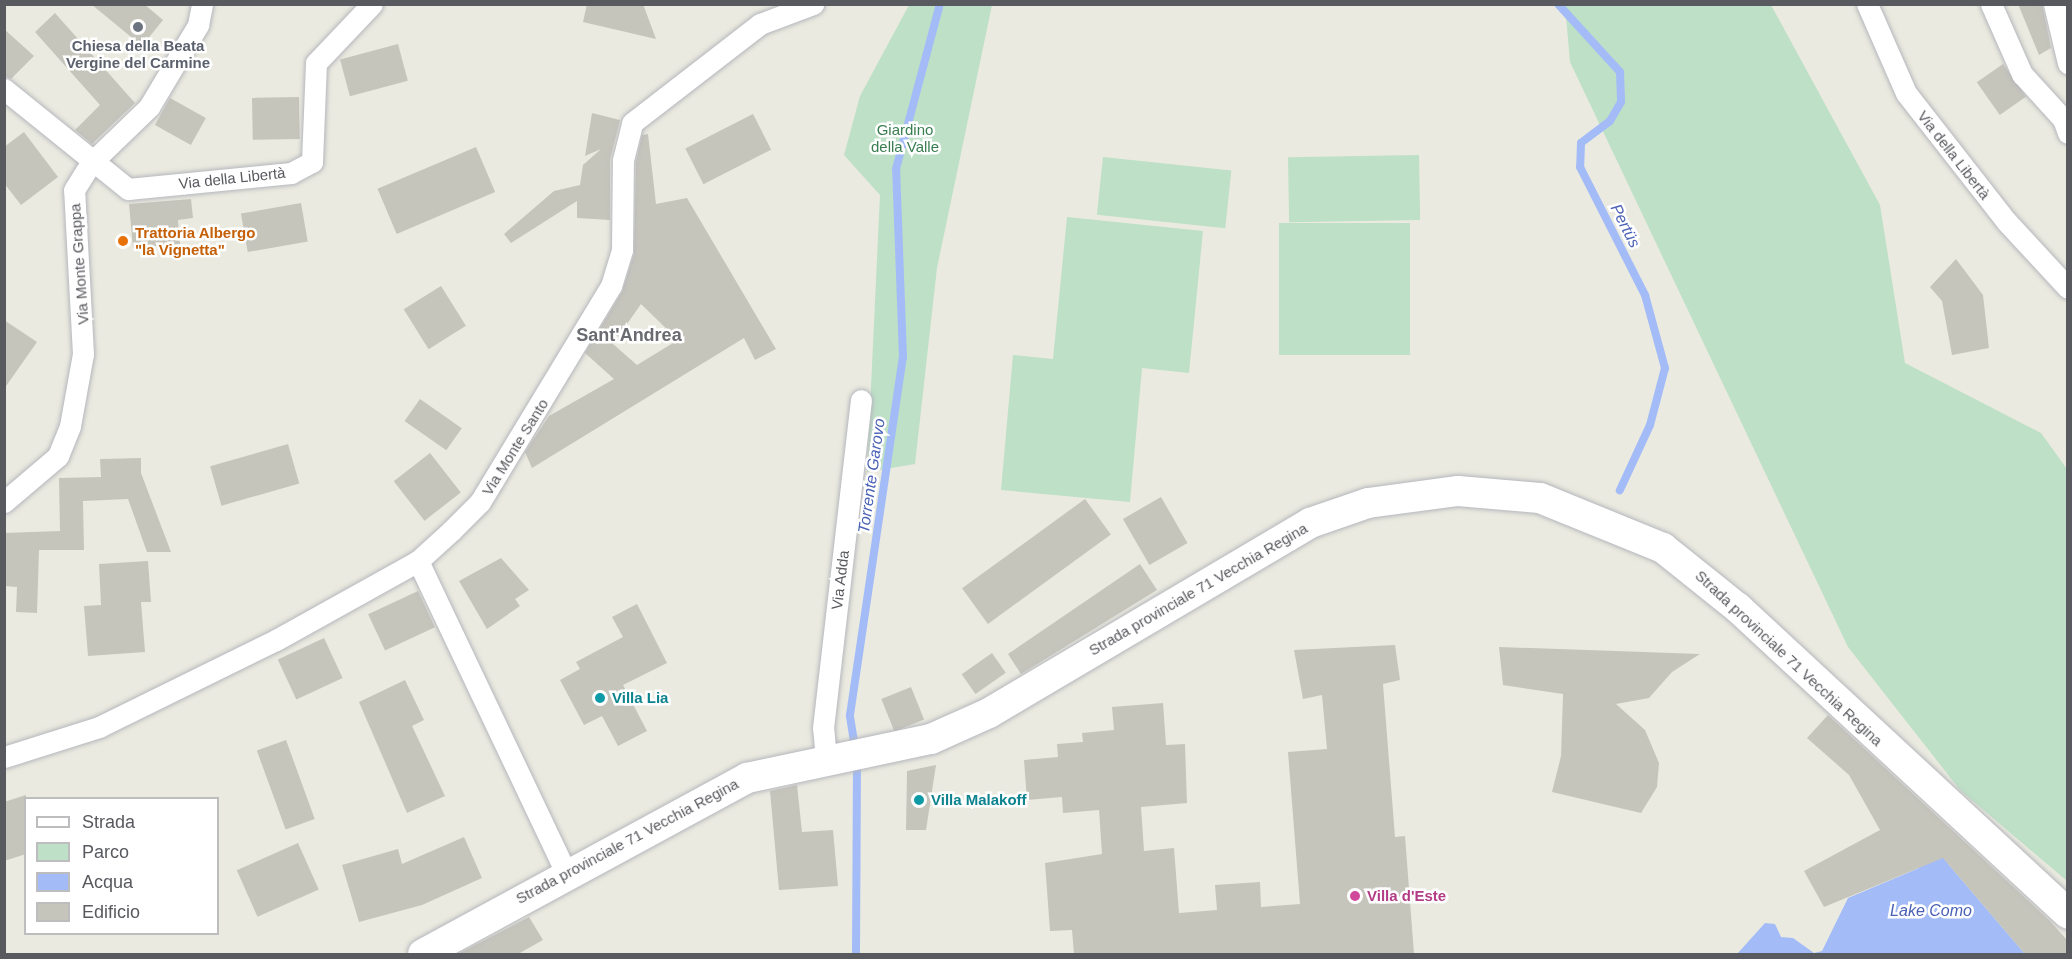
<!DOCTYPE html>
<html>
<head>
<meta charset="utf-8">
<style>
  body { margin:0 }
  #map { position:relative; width:2072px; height:959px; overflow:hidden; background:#eaeae0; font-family:Helvetica,sans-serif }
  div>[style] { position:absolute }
  .green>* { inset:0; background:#bee0c7; transform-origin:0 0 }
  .water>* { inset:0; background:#a3bcf7 }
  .stream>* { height:8px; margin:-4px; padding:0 4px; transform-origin:4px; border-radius:4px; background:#a3bcf7 }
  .building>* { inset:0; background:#c6c5bc; transform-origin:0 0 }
  .roads { filter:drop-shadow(0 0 2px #b5b6bc) drop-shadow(0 0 2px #b5b6bc) }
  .street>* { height:21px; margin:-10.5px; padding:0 10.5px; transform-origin:10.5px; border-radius:10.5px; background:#fff }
  .secondary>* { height:30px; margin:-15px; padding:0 15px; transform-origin:15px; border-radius:15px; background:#fff }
  .dots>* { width:16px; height:16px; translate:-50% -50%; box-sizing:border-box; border:3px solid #fff; border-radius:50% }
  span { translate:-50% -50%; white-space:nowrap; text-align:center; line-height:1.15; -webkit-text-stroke:5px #fff; paint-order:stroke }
  .worship-label { font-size:15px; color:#5b616d; font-weight:700 }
  .park-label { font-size:15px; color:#3a7d50 }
  .street-label { font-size:15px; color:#595a5f }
  .food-label { font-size:15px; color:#c56008; font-weight:700 }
  .left { translate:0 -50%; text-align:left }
  .culture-label { font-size:15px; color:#0d838f; font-weight:700 }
  .hotel-label { font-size:15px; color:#b23c85; font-weight:700 }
  .water-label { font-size:16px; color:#4a61b6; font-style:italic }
  .quarter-label { font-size:18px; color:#6a6b71; font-weight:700 }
  .frame { position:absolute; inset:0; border:6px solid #595a5f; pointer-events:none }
  .legend { position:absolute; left:24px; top:797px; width:195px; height:138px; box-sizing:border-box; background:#fff; border:2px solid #bdbdbf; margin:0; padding:8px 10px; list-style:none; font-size:18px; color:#595a5f }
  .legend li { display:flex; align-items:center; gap:12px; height:30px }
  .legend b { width:30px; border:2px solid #bdbdbf }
</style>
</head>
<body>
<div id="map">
  <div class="green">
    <i style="clip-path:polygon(909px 5px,992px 5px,937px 268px,915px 464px,867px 472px,880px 195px,844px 155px,860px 96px)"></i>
    <i style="clip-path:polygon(1565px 5px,1771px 5px,1880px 205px,1905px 363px,2041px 433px,2067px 469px,2067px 881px,1960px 790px,1848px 647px,1570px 62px)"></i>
    <i style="left:1419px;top:155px;width:65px;height:131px;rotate:89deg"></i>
    <i style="left:1103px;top:157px;width:129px;height:58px;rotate:6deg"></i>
    <i style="clip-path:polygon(1067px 217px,1203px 231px,1189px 373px,1142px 368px,1130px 502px,1001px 490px,1013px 355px,1053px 359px)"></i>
    <i style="left:1410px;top:223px;width:132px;height:131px;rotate:90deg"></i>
  </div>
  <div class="water">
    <i style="clip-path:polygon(1923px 821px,1949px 865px,2025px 954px,1737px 954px,1765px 923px,1775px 924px,1781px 937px,1793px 938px,1814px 953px,1822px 951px,1848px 898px,1919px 868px,1899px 832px)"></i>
  </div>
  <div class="stream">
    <i style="left:1558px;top:4px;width:92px;rotate:47.6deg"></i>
    <i style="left:1620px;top:72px;width:30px;rotate:88deg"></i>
    <i style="left:1621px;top:102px;width:22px;rotate:120deg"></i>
    <i style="left:1610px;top:121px;width:36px;rotate:143deg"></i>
    <i style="left:1581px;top:143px;width:24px;rotate:92deg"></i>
    <i style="left:1580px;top:167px;width:144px;rotate:63.1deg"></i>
    <i style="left:1645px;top:295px;width:76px;rotate:74.7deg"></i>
    <i style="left:1665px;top:368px;width:59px;rotate:104.7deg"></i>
    <i style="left:1650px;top:425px;width:72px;rotate:114.8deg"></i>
    <i style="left:855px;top:748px;width:33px;rotate:-99deg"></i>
    <i style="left:850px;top:715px;width:362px;rotate:-81.6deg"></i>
    <i style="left:903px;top:357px;width:188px;rotate:-92.1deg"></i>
    <i style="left:896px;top:169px;width:171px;rotate:-75.1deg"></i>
    <i style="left:856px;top:954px;width:194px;rotate:-89.7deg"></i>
  </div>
  <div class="building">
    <i style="clip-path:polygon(91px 4px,144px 4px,163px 20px,142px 46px)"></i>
    <i style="clip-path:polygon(587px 4px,643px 4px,656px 39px,583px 22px)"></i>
    <i style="clip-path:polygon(2018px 4px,2042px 4px,2051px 48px,2039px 55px)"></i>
    <i style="clip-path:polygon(55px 13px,135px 103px,92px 144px,75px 130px,100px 105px,35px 32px)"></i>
    <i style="clip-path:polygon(4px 29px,34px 56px,11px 79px,4px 76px)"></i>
    <i style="left:398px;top:44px;width:38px;height:60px;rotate:75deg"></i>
    <i style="left:2003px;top:64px;width:40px;height:32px;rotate:55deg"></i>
    <i style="left:299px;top:97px;width:42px;height:47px;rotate:89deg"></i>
    <i style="left:170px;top:98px;width:41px;height:31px;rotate:29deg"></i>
    <i style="clip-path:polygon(592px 113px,620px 120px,610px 160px,610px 220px,577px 218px,577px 201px,511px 243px,504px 234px,554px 191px,580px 185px,583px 165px,601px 149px,585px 156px)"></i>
    <i style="left:753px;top:114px;width:40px;height:76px;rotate:63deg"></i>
    <i style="clip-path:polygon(24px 132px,58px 177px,21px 205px,4px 183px,4px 147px)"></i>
    <i style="clip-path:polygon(evenodd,648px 134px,656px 204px,687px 198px,776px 349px,755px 360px,744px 338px,532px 468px,525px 452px,549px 416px,614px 379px,585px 353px,622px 292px,634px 254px,636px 162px,642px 135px,648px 134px,641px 304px,678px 340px,637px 365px,613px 344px,641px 304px)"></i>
    <i style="left:476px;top:147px;width:49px;height:107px;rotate:67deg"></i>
    <i style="clip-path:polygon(191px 199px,193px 218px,178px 220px,180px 244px,133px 248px,129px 204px)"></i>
    <i style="left:301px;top:203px;width:39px;height:61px;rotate:80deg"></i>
    <i style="clip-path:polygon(1956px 259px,1983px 295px,1989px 348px,1952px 355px,1942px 301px,1930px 287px)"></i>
    <i style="left:441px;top:286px;width:47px;height:44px;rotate:58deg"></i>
    <i style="clip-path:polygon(4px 320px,37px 342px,4px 389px)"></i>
    <i style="left:420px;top:399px;width:51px;height:27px;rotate:35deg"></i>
    <i style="left:288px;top:444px;width:41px;height:81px;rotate:74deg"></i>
    <i style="left:430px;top:453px;width:50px;height:46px;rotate:52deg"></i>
    <i style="clip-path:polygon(141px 458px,141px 473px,171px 552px,147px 552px,128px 499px,83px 501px,84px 550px,39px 550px,37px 613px,16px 612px,17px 587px,4px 586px,4px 533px,60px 531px,59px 478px,101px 477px,100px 459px)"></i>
    <i style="left:1161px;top:497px;width:53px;height:44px;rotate:60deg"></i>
    <i style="left:1085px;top:499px;width:44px;height:152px;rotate:54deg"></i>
    <i style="clip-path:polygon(501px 558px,529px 590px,515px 599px,520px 606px,487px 629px,459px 581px)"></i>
    <i style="clip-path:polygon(148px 561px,151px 602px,141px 602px,145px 652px,88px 656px,84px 606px,101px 605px,99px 564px)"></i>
    <i style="clip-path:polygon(1140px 564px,1157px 590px,1021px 674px,1008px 654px)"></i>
    <i style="left:418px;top:591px;width:40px;height:55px;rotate:65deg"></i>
    <i style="clip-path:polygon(637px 604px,667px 663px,623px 685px,647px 731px,618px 746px,602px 716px,584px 725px,560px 680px,580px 669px,576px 662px,623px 637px,612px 617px)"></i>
    <i style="left:324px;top:638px;width:44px;height:51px;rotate:65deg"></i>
    <i style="clip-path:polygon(1395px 645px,1400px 680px,1383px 684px,1395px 837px,1405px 836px,1414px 954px,1074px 954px,1072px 930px,1050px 931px,1045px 863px,1102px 854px,1099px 810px,1063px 813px,1062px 797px,1027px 800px,1024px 760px,1058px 757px,1057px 744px,1083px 742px,1082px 733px,1114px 730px,1112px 707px,1163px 703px,1166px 745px,1185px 744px,1187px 803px,1141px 807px,1144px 851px,1174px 848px,1179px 913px,1217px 910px,1215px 885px,1260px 882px,1261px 907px,1300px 904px,1288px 752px,1327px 749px,1322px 695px,1303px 699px,1294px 650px)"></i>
    <i style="clip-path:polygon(1499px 647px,1700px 654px,1672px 672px,1649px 698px,1616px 704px,1645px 730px,1659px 763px,1657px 787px,1641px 813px,1552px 792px,1561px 756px,1563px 694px,1503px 685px)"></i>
    <i style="left:992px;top:653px;width:24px;height:37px;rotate:55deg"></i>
    <i style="clip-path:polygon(405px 680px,424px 720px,412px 726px,445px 796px,407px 813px,359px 702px)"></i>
    <i style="left:911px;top:687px;width:35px;height:32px;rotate:68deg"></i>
    <i style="clip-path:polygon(1828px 715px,2049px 920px,2067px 940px,2067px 954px,2025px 954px,1943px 858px,1824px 907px,1804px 871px,1880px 830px,1849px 775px,1807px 738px)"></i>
    <i style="left:286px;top:740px;width:84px;height:31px;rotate:70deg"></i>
    <i style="clip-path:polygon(936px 765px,926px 830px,906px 830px,907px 771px)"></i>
    <i style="clip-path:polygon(797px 785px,802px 832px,833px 830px,838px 886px,779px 890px,770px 791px)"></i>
    <i style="clip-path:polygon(26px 795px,26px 854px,4px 861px,4px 802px)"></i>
    <i style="clip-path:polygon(464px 837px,482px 878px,422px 905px,359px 922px,342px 865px,398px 849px,402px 864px)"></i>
    <i style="left:298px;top:843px;width:51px;height:67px;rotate:66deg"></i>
    <i style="clip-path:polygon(529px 917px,543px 940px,518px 954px,458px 954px)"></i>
  </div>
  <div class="roads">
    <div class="street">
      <i style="left:1867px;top:4px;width:97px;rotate:66.3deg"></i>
      <i style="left:1906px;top:93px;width:162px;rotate:52deg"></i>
      <i style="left:2006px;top:221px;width:91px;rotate:47.2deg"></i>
      <i style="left:1991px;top:4px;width:77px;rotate:66.1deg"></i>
      <i style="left:2022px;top:74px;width:61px;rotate:47.7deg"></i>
      <i style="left:2063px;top:119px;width:15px;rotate:70deg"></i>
      <i style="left:2054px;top:4px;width:61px;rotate:76.7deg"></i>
      <i style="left:4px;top:89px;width:159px;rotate:38.9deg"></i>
      <i style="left:128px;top:189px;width:164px;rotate:-5.6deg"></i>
      <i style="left:291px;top:173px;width:24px;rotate:-28deg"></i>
      <i style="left:312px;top:162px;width:99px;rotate:-87.7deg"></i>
      <i style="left:316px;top:63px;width:81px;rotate:-46.5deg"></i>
      <i style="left:4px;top:502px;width:71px;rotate:-40.4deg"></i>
      <i style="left:58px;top:456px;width:32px;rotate:-68deg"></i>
      <i style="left:70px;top:426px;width:73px;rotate:-79.8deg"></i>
      <i style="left:83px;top:354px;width:164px;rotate:-93.1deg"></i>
      <i style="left:74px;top:190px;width:32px;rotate:-58deg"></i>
      <i style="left:91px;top:163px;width:81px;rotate:-44deg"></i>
      <i style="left:149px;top:107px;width:96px;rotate:-59.1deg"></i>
      <i style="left:198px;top:25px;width:21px;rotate:-79deg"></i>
      <i style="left:418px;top:561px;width:344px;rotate:64.6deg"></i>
      <i style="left:4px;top:757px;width:100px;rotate:-17.5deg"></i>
      <i style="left:99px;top:727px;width:197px;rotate:-26.2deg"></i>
      <i style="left:276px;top:640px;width:162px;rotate:-29.1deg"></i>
      <i style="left:418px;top:561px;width:45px;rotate:-42.3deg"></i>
      <i style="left:451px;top:531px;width:41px;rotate:-45deg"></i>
      <i style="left:480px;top:502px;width:253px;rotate:-58.8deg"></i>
      <i style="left:611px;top:286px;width:38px;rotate:-73deg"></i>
      <i style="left:622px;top:250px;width:90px;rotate:-89.4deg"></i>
      <i style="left:623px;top:160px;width:38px;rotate:-76deg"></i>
      <i style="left:632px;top:123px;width:162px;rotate:-37.7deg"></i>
      <i style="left:760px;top:24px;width:57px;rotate:-20.7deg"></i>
      <i style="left:826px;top:760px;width:32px;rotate:-95deg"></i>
      <i style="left:823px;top:728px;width:330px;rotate:-83.4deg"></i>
    </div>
    <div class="secondary">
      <i style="left:423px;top:954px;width:369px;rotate:-28.5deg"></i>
      <i style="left:747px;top:778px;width:188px;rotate:-12deg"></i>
      <i style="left:931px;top:739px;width:64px;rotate:-24.1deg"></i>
      <i style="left:989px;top:713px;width:373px;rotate:-30.6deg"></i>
      <i style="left:1310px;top:523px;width:61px;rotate:-19deg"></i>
      <i style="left:1368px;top:503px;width:91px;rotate:-7.6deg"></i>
      <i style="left:1458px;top:491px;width:82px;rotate:4.9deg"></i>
      <i style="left:1540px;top:498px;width:133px;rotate:22.1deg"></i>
      <i style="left:1663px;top:548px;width:96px;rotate:38.7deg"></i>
      <i style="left:1738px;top:608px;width:450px;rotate:42.8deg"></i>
    </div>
  </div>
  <div class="dots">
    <i style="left:138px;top:27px;background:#6b7280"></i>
    <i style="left:123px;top:241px;background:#e8710a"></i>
    <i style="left:600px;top:698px;background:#0f9aa8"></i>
    <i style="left:919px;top:800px;background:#0f9aa8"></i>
    <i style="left:1355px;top:896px;background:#d1479c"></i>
  </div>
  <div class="worship-label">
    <span style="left:138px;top:54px">Chiesa della Beata<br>Vergine del Carmine</span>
  </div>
  <div class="park-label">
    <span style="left:905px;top:138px">Giardino<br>della Valle</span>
  </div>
  <div class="street-label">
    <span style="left:1954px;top:155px;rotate:52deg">Via della Libertà</span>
    <span style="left:232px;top:178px;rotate:-6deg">Via della Libertà</span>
    <span style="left:79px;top:264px;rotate:-94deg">Via Monte Grappa</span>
    <span style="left:515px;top:447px;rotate:-58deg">Via Monte Santo</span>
    <span style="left:840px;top:580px;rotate:-83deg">Via Adda</span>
    <span style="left:1198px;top:589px;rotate:-30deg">Strada provinciale 71 Vecchia Regina</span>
    <span style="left:1789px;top:658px;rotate:43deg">Strada provinciale 71 Vecchia Regina</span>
    <span style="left:627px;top:841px;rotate:-28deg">Strada provinciale 71 Vecchia Regina</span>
  </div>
  <div class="food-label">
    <span class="left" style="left:135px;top:241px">Trattoria Albergo<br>"la Vignetta"</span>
  </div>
  <div class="culture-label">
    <span class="left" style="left:612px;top:698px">Villa Lia</span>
    <span class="left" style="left:931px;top:800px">Villa Malakoff</span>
  </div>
  <div class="hotel-label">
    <span class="left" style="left:1367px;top:896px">Villa d'Este</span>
  </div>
  <div class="water-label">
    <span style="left:1625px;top:226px;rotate:63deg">Pertüs</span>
    <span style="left:872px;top:476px;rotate:-82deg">Torrente Garovo</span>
    <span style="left:1931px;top:911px">Lake Como</span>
  </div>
  <div class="quarter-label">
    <span style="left:629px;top:335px">Sant'Andrea</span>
  </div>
  <div class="frame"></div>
  <ul class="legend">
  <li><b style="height:8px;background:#fff"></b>Strada</li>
  <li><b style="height:16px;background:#bee0c7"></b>Parco</li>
  <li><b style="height:16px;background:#a3bcf7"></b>Acqua</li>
  <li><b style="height:16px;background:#c6c5bc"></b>Edificio</li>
  </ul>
</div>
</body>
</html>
